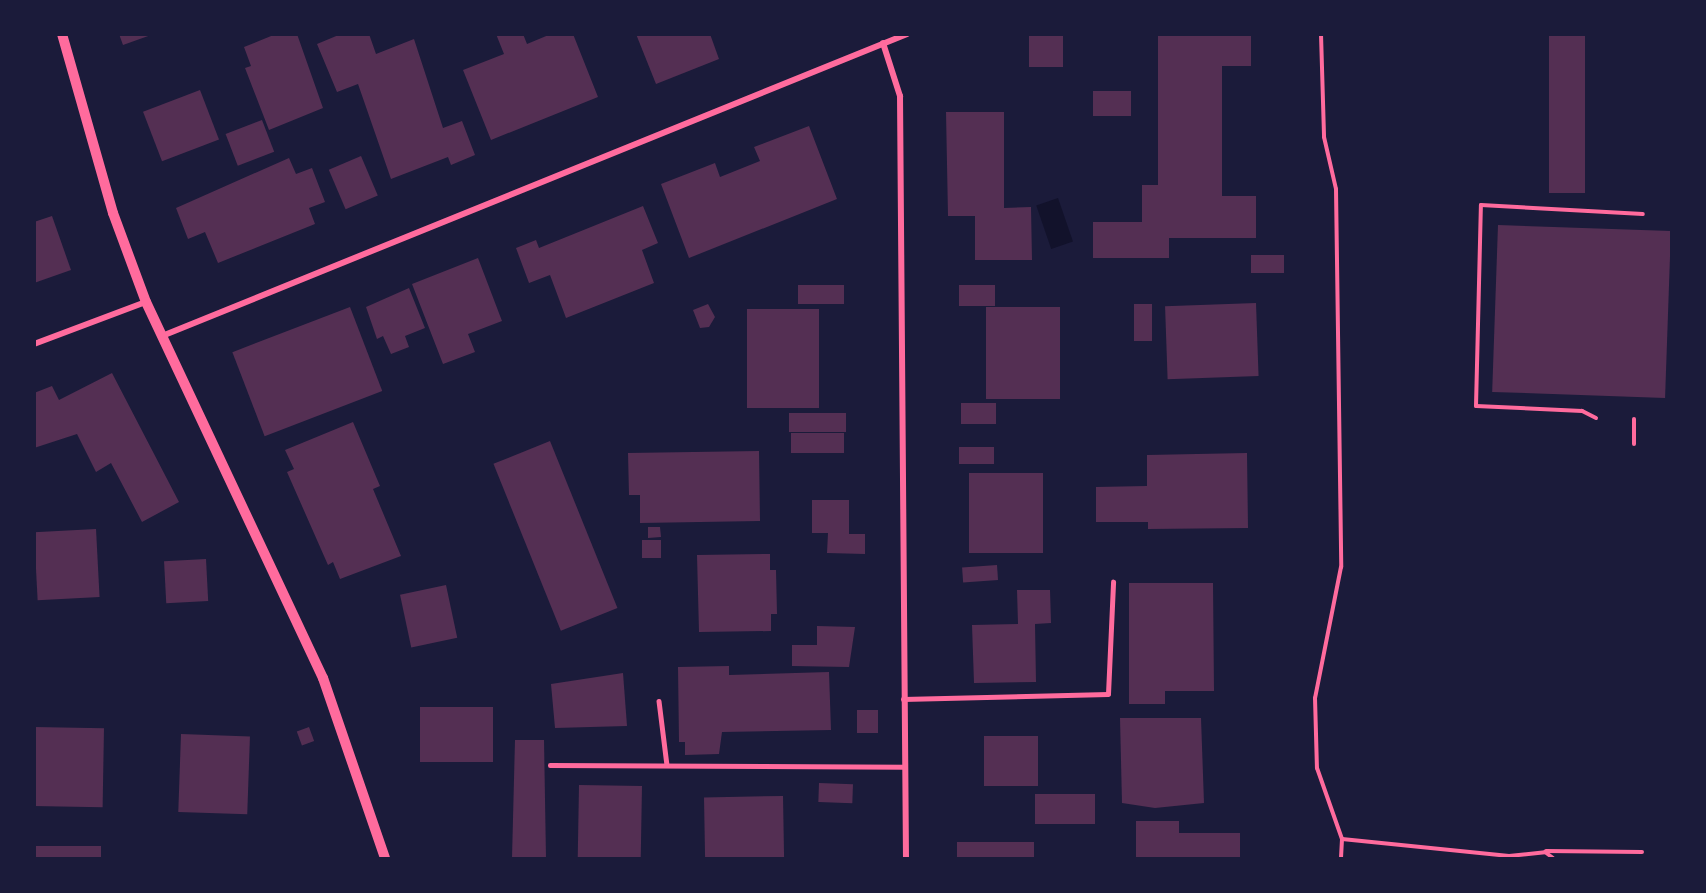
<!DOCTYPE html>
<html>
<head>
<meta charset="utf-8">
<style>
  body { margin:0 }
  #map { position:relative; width:1706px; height:893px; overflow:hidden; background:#1b1b3a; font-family:Barlow,sans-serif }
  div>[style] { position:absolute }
  .water>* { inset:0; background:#12122b; transform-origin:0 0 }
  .building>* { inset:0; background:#542f53; transform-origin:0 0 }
  .path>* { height:4px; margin:-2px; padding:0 2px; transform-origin:2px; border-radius:2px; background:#ff6b9d }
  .service>* { height:4.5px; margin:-2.25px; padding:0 2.25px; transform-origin:2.25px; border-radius:2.25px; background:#ff6b9d }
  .minor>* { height:6px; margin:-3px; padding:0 3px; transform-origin:3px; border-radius:3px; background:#ff6b9d }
  .tertiary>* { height:10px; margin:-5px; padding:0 5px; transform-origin:5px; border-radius:5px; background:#ff6b9d }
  span { translate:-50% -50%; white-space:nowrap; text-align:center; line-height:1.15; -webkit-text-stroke:5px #1b1b3a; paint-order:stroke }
  .frame { position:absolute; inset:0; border:36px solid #1b1b3a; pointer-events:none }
</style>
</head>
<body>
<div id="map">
  <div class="water">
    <i style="left:1058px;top:198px;width:46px;height:23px;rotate:71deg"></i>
  </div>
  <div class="building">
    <i style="clip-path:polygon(119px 34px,151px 34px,151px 35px,123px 45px)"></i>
    <i style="clip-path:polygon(276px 34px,297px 34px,323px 108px,269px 130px,245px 68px,251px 66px,244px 47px)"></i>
    <i style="clip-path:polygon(341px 34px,369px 34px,376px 54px,414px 39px,443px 128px,462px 121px,475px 155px,451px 165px,448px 157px,391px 179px,358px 84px,337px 92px,317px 44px)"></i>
    <i style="clip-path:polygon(496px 34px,523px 34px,527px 44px,551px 34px,573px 34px,598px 97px,491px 140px,463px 70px,504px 54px)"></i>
    <i style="clip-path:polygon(636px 34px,710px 34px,719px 59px,656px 84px)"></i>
    <i style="left:1029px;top:34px;width:34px;height:33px"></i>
    <i style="clip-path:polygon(1158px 34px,1251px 34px,1251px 66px,1222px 66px,1222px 196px,1256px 196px,1256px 238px,1169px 238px,1169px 258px,1093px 258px,1093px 222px,1142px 222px,1142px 185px,1158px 185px)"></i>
    <i style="left:1549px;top:34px;width:36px;height:159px"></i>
    <i style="left:200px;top:90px;width:53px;height:61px;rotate:69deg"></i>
    <i style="left:1131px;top:91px;width:25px;height:38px;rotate:90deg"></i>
    <i style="clip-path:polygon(946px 112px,1004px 112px,1004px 208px,1031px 207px,1032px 260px,975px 260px,975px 216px,948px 216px)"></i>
    <i style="left:262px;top:120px;width:34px;height:39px;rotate:69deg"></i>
    <i style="clip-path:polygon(809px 126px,837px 199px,689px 258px,661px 184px,715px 163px,720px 177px,760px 161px,754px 147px)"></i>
    <i style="left:361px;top:156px;width:43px;height:35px;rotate:67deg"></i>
    <i style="clip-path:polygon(289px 158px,296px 174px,312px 168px,325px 202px,309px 208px,315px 224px,218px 263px,205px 232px,188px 239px,176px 208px)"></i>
    <i style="clip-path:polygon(643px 206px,658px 243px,642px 250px,654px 283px,566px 318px,550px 275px,529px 283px,516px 248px,536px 240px,539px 248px)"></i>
    <i style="clip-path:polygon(52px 216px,71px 270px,34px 283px,34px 222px)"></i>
    <i style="left:1498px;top:225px;width:173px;height:167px;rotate:2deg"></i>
    <i style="left:1251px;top:255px;width:33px;height:18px"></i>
    <i style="clip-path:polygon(478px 258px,502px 321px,468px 334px,475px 352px,443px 364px,412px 284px)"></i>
    <i style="left:798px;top:285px;width:46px;height:19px"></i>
    <i style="left:959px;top:285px;width:36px;height:21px"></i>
    <i style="clip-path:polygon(409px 288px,425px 328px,405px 336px,409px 347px,391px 354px,383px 336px,377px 339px,366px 307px)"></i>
    <i style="left:1256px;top:303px;width:73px;height:91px;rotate:88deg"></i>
    <i style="clip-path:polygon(708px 304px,715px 317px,709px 327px,700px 328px,693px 310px)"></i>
    <i style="left:1134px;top:304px;width:18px;height:37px"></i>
    <i style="left:350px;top:307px;width:90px;height:126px;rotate:69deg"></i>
    <i style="left:986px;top:307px;width:74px;height:92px"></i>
    <i style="left:819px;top:309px;width:99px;height:72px;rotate:90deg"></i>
    <i style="clip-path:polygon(112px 373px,179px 502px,142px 522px,111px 463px,96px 472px,77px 434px,34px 448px,34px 393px,52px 386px,59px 400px)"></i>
    <i style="left:996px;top:403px;width:21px;height:35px;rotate:90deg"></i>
    <i style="left:846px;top:413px;width:19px;height:57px;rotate:90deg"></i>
    <i style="clip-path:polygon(353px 422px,380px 486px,373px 489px,401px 556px,340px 579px,333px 562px,328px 565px,287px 472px,294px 469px,285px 450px)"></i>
    <i style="left:791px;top:433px;width:53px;height:20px"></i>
    <i style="left:550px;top:441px;width:180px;height:61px;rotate:68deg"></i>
    <i style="left:959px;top:447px;width:35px;height:17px"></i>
    <i style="clip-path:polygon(759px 451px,760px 521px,640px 523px,640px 495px,629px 495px,628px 453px)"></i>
    <i style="clip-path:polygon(1247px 453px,1248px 528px,1148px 529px,1148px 522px,1096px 522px,1096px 487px,1147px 486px,1147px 455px)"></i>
    <i style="left:969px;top:473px;width:74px;height:80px"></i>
    <i style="clip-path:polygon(812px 500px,849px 500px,849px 534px,865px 534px,865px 554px,827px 553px,828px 533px,812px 533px)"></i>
    <i style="clip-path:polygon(648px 527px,660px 527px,661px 537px,648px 538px)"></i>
    <i style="left:96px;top:529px;width:68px;height:62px;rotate:87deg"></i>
    <i style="left:642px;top:540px;width:19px;height:18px"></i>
    <i style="clip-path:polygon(770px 554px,770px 570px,776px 570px,777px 614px,771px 614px,771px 631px,699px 632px,697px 555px)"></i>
    <i style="left:206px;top:559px;width:42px;height:42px;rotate:87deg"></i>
    <i style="left:997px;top:565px;width:15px;height:35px;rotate:86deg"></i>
    <i style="clip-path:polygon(1129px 583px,1213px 583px,1214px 691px,1165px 691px,1165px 704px,1129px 704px)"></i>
    <i style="left:446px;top:585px;width:54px;height:47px;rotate:78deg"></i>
    <i style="clip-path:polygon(1017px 590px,1050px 590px,1051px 623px,1035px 624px,1036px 682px,974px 683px,972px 625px,1018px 624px)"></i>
    <i style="clip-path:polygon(817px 626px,855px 627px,849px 667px,792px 666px,792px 645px,817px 645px)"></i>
    <i style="clip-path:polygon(729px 666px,729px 675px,829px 672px,831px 730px,722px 732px,719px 754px,685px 755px,685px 742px,679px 742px,678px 667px)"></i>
    <i style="clip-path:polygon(623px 673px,627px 726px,555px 728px,551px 684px)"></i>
    <i style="left:493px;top:707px;width:55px;height:73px;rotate:90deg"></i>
    <i style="left:857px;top:710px;width:21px;height:23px"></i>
    <i style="clip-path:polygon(1120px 718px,1201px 718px,1204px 803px,1155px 808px,1122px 803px)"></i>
    <i style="left:34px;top:727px;width:70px;height:79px;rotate:1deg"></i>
    <i style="left:309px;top:727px;width:15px;height:13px;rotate:70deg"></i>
    <i style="left:181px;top:734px;width:69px;height:78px;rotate:2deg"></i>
    <i style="left:984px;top:736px;width:54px;height:50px"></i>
    <i style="clip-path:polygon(515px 740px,544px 740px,546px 858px,512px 858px)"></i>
    <i style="left:819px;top:783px;width:34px;height:19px;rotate:2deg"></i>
    <i style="left:579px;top:785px;width:63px;height:73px;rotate:1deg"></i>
    <i style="left:1095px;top:794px;width:30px;height:60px;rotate:90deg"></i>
    <i style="left:783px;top:796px;width:62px;height:79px;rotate:89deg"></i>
    <i style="clip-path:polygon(1136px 821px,1179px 821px,1179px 833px,1240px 833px,1240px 858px,1136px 858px)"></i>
    <i style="left:957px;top:842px;width:77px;height:16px"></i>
    <i style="left:34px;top:846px;width:67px;height:12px"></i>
  </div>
  <div class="path">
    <i style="left:1321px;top:34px;width:103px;rotate:88.3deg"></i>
    <i style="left:1324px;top:137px;width:53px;rotate:77deg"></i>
    <i style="left:1336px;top:189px;width:378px;rotate:89.2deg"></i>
    <i style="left:1341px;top:567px;width:134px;rotate:101.2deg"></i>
    <i style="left:1315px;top:698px;width:70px;rotate:88.4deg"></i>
    <i style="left:1317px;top:768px;width:75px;rotate:70.6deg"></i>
    <i style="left:1342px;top:839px;width:19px;rotate:93deg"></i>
    <i style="left:1596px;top:418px;width:16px;rotate:-153deg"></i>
    <i style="left:1582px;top:411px;width:106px;rotate:-177.3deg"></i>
    <i style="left:1476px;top:406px;width:201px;rotate:-88.6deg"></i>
    <i style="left:1481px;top:205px;width:162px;rotate:3.2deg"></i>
    <i style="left:1634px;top:419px;width:25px;rotate:90deg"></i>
    <i style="left:1342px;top:839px;width:168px;rotate:5.8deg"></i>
    <i style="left:1509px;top:856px;width:36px;rotate:-6deg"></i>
    <i style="left:1545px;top:852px;width:10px;rotate:37deg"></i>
    <i style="left:1546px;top:851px;width:96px;rotate:0.6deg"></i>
  </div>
  <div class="service">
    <i style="left:903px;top:699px;width:205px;rotate:-1.4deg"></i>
    <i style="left:1108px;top:694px;width:112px;rotate:-87.4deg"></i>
    <i style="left:659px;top:701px;width:64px;rotate:82.9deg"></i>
    <i style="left:550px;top:765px;width:355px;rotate:0.3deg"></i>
  </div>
  <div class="minor">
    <i style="left:883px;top:43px;width:56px;rotate:72.2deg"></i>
    <i style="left:900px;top:96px;width:762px;rotate:89.55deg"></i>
    <i style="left:162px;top:336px;width:804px;rotate:-22.07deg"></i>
    <i style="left:34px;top:344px;width:120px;rotate:-20.6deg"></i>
  </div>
  <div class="tertiary">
    <i style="left:62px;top:34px;width:186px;rotate:74.1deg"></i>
    <i style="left:113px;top:213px;width:95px;rotate:69.7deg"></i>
    <i style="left:146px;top:302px;width:416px;rotate:64.8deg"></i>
    <i style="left:323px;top:678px;width:190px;rotate:71deg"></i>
  </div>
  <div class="frame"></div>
</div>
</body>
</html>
